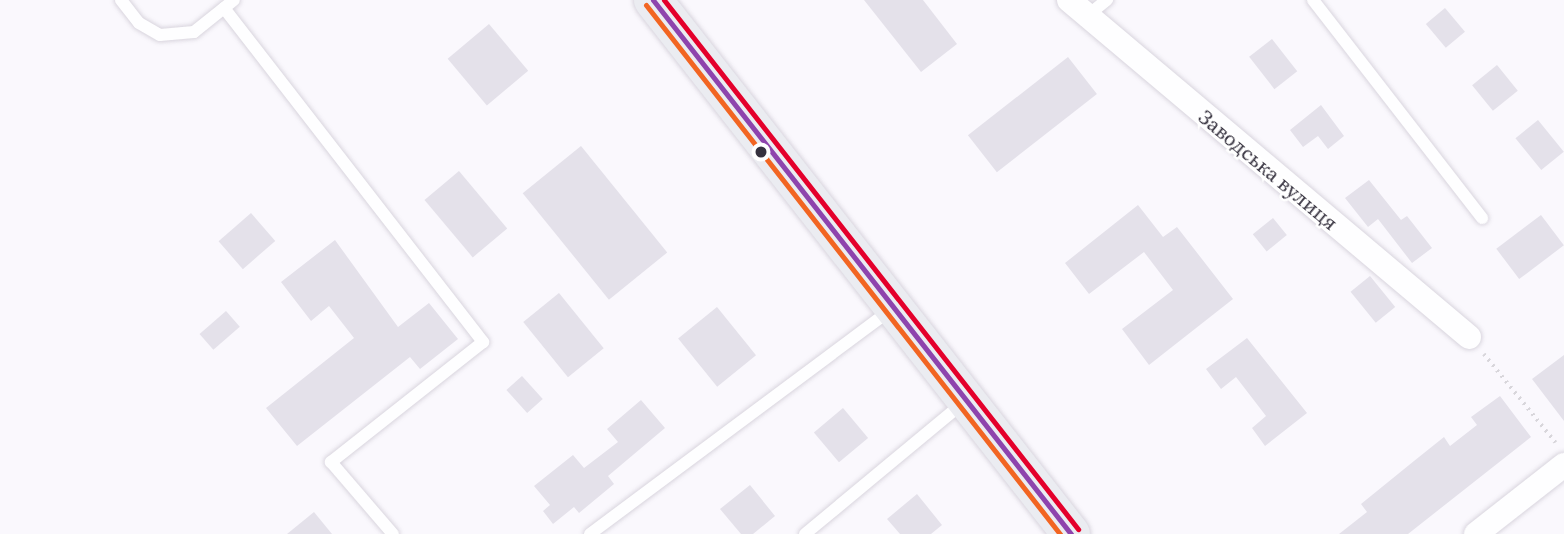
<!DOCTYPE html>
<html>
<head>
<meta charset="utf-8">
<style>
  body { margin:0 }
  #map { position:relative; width:1564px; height:534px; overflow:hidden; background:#faf8fd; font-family:"Source Serif 4",serif }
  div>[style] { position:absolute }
  .building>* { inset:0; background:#e4e1ea; transform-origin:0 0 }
  .path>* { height:3.5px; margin-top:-1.75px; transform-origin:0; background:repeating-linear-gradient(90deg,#d8d6db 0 2px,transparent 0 7px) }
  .roads { filter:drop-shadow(0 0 2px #d9d5de) drop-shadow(0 0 2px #d9d5de) }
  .service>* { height:12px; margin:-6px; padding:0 6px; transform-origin:6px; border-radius:6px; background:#fefeff }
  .minor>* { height:24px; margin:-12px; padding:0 12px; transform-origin:12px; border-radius:12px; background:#fefeff }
  .primary>* { height:38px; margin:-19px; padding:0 19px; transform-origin:19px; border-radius:19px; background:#ebecf1 }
  .bus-1>* { height:5px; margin:-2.5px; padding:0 2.5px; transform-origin:2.5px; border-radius:2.5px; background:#8e44ad }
  .bus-2>* { height:5px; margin:-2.5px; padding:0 2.5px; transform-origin:2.5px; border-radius:2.5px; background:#f26522 }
  .bus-3>* { height:5px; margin:-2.5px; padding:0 2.5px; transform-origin:2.5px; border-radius:2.5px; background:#e4002b }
  .dots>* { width:19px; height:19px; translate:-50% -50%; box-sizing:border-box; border:4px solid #fff; border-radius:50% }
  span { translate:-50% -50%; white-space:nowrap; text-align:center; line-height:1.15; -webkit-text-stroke:5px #fff; paint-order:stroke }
  .street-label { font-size:21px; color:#35313e }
</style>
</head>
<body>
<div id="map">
  <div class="building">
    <i style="clip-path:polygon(864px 0,923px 0,957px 44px,921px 72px)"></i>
    <i style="left:1445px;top:8px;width:31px;height:25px;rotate:50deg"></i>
    <i style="left:489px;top:24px;width:61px;height:54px;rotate:50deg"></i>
    <i style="left:1272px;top:39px;width:41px;height:29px;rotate:52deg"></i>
    <i style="left:1068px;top:57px;width:47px;height:127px;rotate:52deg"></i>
    <i style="left:1497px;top:65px;width:33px;height:32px;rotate:51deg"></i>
    <i style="clip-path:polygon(1321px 105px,1344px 136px,1328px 149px,1318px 136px,1303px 147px,1290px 130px)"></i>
    <i style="left:1538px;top:120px;width:41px;height:29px;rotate:51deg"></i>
    <i style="left:581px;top:146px;width:137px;height:75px;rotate:51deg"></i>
    <i style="left:459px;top:171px;width:75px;height:45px;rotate:50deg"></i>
    <i style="clip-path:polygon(1369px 180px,1401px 220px,1407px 216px,1432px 248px,1412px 263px,1378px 219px,1368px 227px,1345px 198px)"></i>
    <i style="clip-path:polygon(1138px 205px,1163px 237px,1177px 227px,1233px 299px,1149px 365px,1122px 329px,1173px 290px,1144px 252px,1089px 294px,1065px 263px)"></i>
    <i style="left:251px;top:213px;width:37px;height:43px;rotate:49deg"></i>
    <i style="left:1541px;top:215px;width:38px;height:56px;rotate:53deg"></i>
    <i style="left:1273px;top:218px;width:22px;height:26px;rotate:51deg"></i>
    <i style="clip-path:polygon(335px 240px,398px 327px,429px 303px,458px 339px,420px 369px,410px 357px,297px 446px,266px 408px,354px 338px,329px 306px,311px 321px,281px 282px)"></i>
    <i style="left:1370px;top:276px;width:40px;height:25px;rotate:51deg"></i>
    <i style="left:559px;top:293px;width:71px;height:46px;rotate:51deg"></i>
    <i style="left:717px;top:307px;width:62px;height:50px;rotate:51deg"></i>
    <i style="left:226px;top:311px;width:21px;height:35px;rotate:49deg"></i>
    <i style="clip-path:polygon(1247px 338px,1307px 413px,1265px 446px,1252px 428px,1266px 416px,1236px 377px,1221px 389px,1206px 369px)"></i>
    <i style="clip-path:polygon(1564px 355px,1564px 421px,1532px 379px)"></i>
    <i style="left:522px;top:376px;width:31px;height:21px;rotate:48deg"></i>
    <i style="clip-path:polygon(1500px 396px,1531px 437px,1408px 534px,1339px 534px,1367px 512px,1361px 504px,1414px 461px,1444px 437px,1450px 446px,1477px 425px,1471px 417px)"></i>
    <i style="clip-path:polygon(641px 400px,665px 428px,608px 476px,614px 484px,579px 513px,574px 507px,553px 524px,543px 511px,550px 505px,534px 486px,573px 455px,584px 468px,618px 442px,607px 429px)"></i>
    <i style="left:843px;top:408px;width:39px;height:38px;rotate:50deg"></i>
    <i style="clip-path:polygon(750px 485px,775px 516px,753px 534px,741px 534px,720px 509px)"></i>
    <i style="clip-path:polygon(917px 494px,942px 525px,931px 534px,900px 534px,887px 519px)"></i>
    <i style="clip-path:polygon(314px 512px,332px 534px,287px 534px)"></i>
  </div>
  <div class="path">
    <i style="left:1484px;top:354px;width:114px;rotate:51deg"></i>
  </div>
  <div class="roads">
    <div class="service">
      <i style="left:121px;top:0;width:29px;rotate:52deg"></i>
      <i style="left:139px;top:23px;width:24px;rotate:30deg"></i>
      <i style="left:160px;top:35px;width:34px;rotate:-5deg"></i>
      <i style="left:194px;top:32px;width:51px;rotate:-38.7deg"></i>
      <i style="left:1313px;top:0;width:276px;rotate:52.2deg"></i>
      <i style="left:224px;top:8px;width:423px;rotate:52.2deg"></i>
      <i style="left:483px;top:342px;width:194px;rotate:141.7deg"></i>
      <i style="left:331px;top:462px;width:95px;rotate:49.3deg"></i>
      <i style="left:1087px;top:16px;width:26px;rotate:-39deg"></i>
      <i style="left:590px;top:534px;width:375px;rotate:-36.7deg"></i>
      <i style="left:805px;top:534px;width:207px;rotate:-39.7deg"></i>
    </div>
    <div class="minor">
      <i style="left:1069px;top:0;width:523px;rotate:40.11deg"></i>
      <i style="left:1476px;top:534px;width:112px;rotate:-38.1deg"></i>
    </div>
    <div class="primary">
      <i style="left:653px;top:0;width:678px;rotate:51.95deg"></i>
    </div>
  </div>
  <div class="bus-1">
    <i style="left:653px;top:0;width:678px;rotate:51.95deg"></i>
  </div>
  <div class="bus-2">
    <i style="left:646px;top:5px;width:672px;rotate:51.95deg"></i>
  </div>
  <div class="bus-3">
    <i style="left:664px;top:0;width:672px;rotate:51.95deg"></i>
  </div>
  <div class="dots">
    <i style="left:761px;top:152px;background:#35313e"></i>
  </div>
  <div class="street-label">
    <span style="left:1268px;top:170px;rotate:40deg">Заводська вулиця</span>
  </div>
</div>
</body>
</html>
